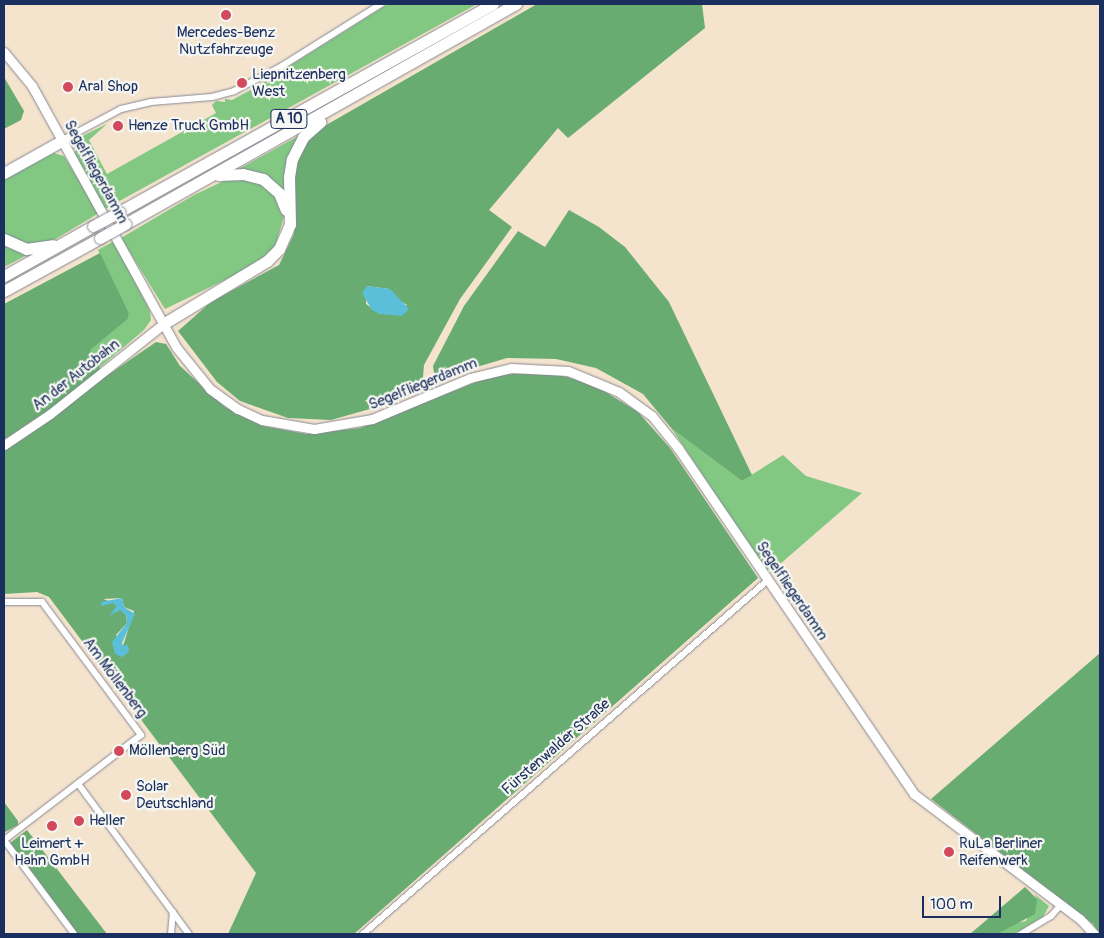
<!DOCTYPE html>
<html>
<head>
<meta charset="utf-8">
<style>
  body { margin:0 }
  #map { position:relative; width:1104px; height:938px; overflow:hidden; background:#f4e3cd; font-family:Pangolin,sans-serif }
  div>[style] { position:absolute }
  .green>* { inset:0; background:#82c883 }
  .forest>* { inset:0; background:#69ac71 }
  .water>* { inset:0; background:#5cbfda }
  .roads { filter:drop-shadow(0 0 1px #888996) drop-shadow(0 0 1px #888996) }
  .street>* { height:6px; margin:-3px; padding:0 3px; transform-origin:3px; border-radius:3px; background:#fff }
  .secondary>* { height:9px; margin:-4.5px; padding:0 4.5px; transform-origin:4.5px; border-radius:4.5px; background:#fff }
  .highway>* { height:11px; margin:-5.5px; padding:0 5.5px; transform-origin:5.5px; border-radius:5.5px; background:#fff }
  .bridges { filter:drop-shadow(0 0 1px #888996) drop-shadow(0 0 1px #888996) }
  .highway-bridge>* { height:11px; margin:-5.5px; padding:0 5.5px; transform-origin:5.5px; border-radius:5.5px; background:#fff }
  .dots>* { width:14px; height:14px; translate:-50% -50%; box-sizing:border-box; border:2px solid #f6f6f2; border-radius:50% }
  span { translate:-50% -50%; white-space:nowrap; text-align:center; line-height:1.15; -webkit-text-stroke:4.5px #f6f6f2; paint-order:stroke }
  .shield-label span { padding:1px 4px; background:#f6f6f2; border:1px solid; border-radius:4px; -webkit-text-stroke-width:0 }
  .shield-label { font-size:14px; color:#1b2f5e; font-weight:700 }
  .poi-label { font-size:15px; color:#1b2f5e }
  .left { translate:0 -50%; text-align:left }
  .street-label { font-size:15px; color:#1b2f5e }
  .frame { position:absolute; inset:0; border:5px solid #1b2f5e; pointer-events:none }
  .scale { position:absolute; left:922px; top:896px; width:79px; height:22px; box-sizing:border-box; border:2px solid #1b2f5e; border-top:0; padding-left:6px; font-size:15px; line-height:18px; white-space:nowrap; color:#1b2f5e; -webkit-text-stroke:4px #f6f6f2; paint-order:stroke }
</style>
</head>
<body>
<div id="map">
  <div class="green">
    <i style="clip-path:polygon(388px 4px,477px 4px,105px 209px,75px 154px,74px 148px,78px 138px,107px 124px,89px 140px,107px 174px,216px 113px,212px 105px,216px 101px,225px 102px,225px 99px,232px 100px,256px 87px)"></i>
    <i style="clip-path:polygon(302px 134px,288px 204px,281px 192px,235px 171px)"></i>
    <i style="clip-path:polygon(54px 153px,64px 156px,99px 213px,54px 240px,33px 246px,4px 236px,4px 179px)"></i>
    <i style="clip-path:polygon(230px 178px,255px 179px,273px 191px,284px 217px,275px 247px,263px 258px,231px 277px,165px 309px,121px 238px,194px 195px)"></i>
    <i style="clip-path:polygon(114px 241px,150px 311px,151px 320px,144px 330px,99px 368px,89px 350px,128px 319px,129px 313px,98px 250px)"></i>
    <i style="clip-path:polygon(4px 243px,33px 252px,4px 267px)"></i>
    <i style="clip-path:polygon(672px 429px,742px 481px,783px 455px,806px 476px,862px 493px,772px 571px,765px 569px)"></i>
    <i style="clip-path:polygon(1034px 894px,1049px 906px,1043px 917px,1014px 934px,997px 934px,1015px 923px,1026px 921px,1037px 899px)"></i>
  </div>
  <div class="forest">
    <i style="clip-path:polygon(evenodd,537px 4px,702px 4px,705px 28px,568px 138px,558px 128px,489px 210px,512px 227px,460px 299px,424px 365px,422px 389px,398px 401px,331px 420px,288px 418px,240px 401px,217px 382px,178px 331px,211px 302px,279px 265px,294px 234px,294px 169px,304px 145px,321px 128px,537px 4px,367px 286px,389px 289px,395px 298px,407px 305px,380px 314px,366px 304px,367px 286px)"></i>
    <i style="clip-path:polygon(4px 77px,24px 111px,21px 120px,4px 129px)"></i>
    <i style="clip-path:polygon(569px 210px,599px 227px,625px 247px,669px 302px,752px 475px,742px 481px,672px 429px,643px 394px,596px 368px,556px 359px,507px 358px,443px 377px,434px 373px,433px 366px,464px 306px,518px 231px,545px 247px)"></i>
    <i style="clip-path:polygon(evenodd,100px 253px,129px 313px,128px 319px,90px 350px,105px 377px,156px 342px,166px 344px,180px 366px,225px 407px,263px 426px,307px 434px,360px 428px,494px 375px,546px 372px,591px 383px,638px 412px,670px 448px,758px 578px,354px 934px,228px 934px,256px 873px,49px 597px,37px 592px,4px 594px,4px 304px,100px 253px,122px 598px,124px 607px,134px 611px,123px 646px,116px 635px,127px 623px,126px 615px,114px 603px,103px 599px,122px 598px)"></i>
    <i style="clip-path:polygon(1100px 653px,1100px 934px,1093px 924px,931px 799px)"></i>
    <i style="clip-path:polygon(4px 802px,18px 821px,18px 825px,5px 832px)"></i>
    <i style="clip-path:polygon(27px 830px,107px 934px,77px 934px,10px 843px)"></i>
    <i style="clip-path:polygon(1025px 887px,1037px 899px,1035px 914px,997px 934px,970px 934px)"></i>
  </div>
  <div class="water">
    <i style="clip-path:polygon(367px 286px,390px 289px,409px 309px,402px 316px,380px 314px,372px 310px,362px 293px)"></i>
    <i style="clip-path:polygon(122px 598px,124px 607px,135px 614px,122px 643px,123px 646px,128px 645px,129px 652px,122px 657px,115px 654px,112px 642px,127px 623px,126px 615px,120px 610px,109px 616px,116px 607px,114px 603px,101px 606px,101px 602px)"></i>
  </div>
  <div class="roads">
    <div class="street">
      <i style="left:63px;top:140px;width:66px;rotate:-28.1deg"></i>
      <i style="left:121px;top:109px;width:31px;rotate:-13deg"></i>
      <i style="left:151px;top:102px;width:61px;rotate:-4.7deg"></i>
      <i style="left:212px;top:97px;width:23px;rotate:-15deg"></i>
      <i style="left:234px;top:91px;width:54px;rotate:-27.5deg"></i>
      <i style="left:282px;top:66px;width:117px;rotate:-32.1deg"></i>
      <i style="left:4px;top:602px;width:38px"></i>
      <i style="left:42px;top:602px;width:166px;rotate:53.3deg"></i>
      <i style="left:141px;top:735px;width:173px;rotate:142.5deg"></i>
      <i style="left:79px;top:785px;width:185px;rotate:53.6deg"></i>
      <i style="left:4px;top:840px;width:117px;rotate:53.3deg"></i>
      <i style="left:171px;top:934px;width:22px;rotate:-85deg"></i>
      <i style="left:363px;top:934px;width:538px;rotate:-41.16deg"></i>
      <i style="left:1021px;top:934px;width:35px;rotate:-31deg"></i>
      <i style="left:1051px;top:916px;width:15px;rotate:-48deg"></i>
    </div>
    <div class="secondary">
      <i style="left:4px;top:52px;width:44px;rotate:50.5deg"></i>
      <i style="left:32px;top:86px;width:298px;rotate:61.1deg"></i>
      <i style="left:176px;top:347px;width:54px;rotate:51deg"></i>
      <i style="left:210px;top:389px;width:34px;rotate:36deg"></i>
      <i style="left:238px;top:409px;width:26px;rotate:25deg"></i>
      <i style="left:262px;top:420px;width:53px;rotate:9.8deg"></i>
      <i style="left:314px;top:429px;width:59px;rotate:-9.8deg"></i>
      <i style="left:372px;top:419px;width:106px;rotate:-22.7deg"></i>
      <i style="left:470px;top:378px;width:42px;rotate:-13.7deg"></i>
      <i style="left:511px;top:368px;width:57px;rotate:3deg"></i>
      <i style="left:568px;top:371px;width:55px;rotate:22.4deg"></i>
      <i style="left:619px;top:392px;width:41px;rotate:36deg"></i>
      <i style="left:652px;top:416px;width:41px;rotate:50.9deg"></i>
      <i style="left:678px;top:448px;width:419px;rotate:55.7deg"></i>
      <i style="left:914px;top:794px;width:208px;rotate:37deg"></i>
      <i style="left:1080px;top:919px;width:21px;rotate:47deg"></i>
      <i style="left:4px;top:445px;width:55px;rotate:-34deg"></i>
      <i style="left:50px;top:414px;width:144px;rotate:-38.5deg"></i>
    </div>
    <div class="highway">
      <i style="left:4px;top:173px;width:68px;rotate:-29.2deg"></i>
      <i style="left:218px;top:175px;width:25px;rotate:-2deg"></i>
      <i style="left:243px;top:174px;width:21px;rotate:14deg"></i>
      <i style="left:263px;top:179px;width:21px;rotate:41deg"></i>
      <i style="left:279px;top:193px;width:18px;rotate:68deg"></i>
      <i style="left:119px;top:212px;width:428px;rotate:-29.1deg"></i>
      <i style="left:125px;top:224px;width:449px;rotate:-29.4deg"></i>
      <i style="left:4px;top:239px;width:24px;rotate:24deg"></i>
      <i style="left:26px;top:249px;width:27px;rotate:-8deg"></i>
      <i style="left:4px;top:276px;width:102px;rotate:-29.3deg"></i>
      <i style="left:4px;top:291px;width:110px;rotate:-28.9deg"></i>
      <i style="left:163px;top:324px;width:122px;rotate:-31.2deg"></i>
      <i style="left:267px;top:261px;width:17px;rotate:-45deg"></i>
      <i style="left:279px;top:249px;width:27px;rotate:-66deg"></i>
      <i style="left:290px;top:224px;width:47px;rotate:-91.2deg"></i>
      <i style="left:289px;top:177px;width:18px;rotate:-81deg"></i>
      <i style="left:292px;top:159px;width:25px;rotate:-63deg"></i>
      <i style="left:303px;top:137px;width:23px;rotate:-41deg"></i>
    </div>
  </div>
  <div class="bridges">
    <div class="highway-bridge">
      <i style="left:93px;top:226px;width:30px;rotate:-28deg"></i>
      <i style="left:100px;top:238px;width:29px;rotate:-29deg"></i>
    </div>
  </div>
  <div class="dots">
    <i style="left:226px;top:15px;background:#d1495b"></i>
    <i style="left:242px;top:83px;background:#d1495b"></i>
    <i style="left:68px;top:87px;background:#d1495b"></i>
    <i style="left:118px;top:126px;background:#d1495b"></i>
    <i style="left:119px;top:751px;background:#d1495b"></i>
    <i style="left:126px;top:795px;background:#d1495b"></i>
    <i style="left:79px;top:821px;background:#d1495b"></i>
    <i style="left:52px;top:826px;background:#d1495b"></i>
    <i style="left:949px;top:852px;background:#d1495b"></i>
  </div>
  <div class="shield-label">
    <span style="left:289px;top:119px">A 10</span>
  </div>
  <div class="poi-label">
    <span style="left:226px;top:41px">Mercedes-Benz<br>Nutzfahrzeuge</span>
    <span class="left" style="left:252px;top:83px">Liepnitzenberg<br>West</span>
    <span class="left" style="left:78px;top:87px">Aral Shop</span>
    <span class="left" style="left:128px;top:126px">Henze Truck GmbH</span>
    <span class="left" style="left:129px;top:751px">Möllenberg Süd</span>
    <span class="left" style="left:136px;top:795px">Solar<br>Deutschland</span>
    <span class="left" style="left:89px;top:821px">Heller</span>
    <span style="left:52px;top:852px">Leimert +<br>Hahn GmbH</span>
    <span class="left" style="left:959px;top:852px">RuLa Berliner<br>Reifenwerk</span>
  </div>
  <div class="street-label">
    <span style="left:96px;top:172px;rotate:61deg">Segelfliegerdamm</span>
    <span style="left:76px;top:375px;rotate:-38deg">An der Autobahn</span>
    <span style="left:423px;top:384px;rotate:-22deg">Segelfliegerdamm</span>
    <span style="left:792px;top:591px;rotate:56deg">Segelfliegerdamm</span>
    <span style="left:115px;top:678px;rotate:53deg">Am Möllenberg</span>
    <span style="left:556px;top:747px;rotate:-41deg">Fürstenwalder Straße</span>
  </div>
  <div class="frame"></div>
  <div class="scale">100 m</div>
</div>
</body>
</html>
